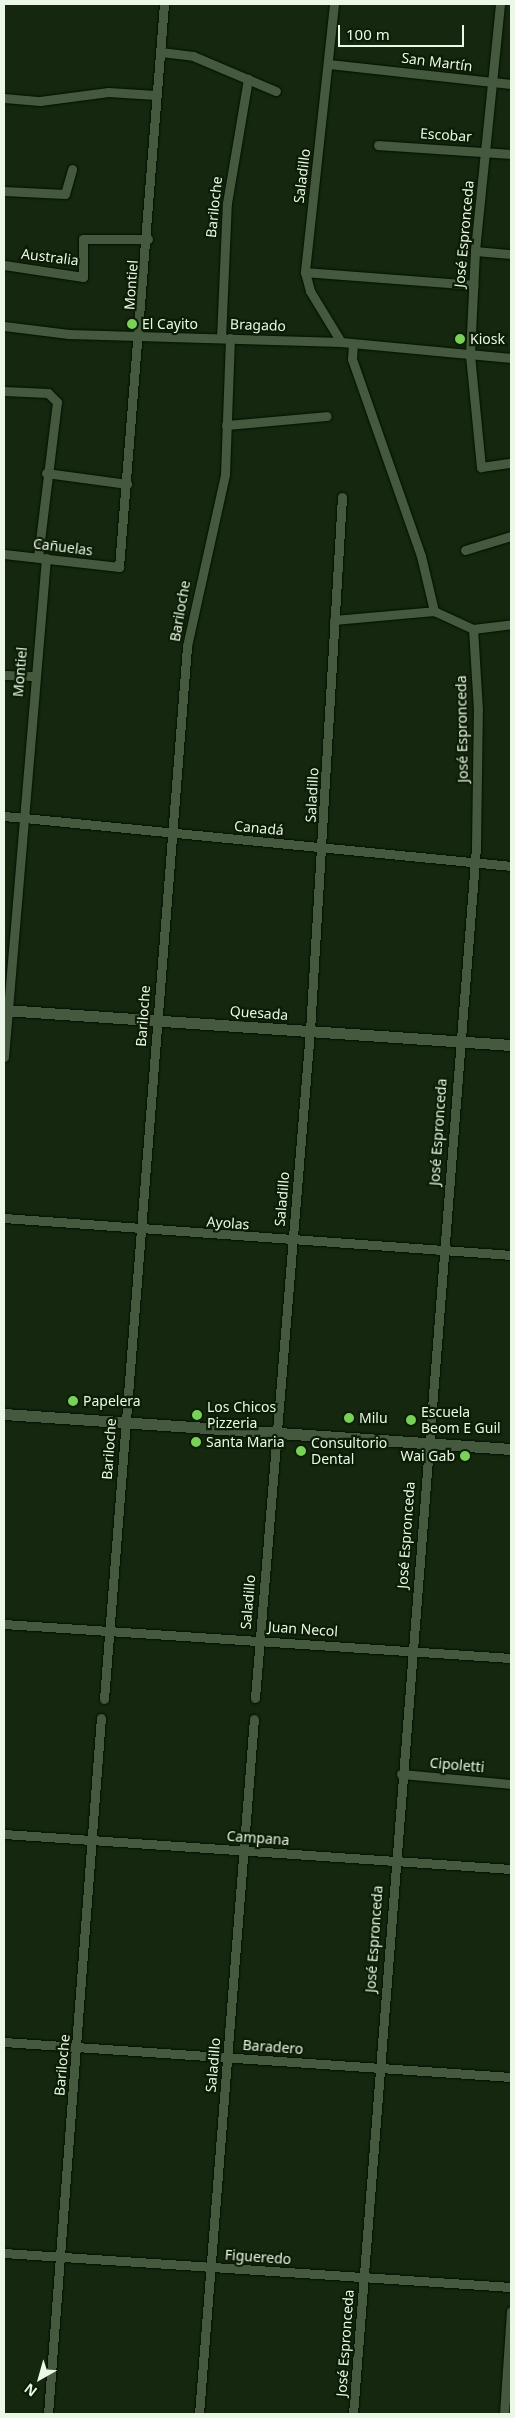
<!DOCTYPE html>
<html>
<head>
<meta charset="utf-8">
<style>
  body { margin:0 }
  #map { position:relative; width:515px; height:2418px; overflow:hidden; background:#15270e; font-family:"Noto Sans",sans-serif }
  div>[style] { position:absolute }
  .roads { filter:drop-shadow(0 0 1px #020f00) drop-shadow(0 0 1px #020f00) }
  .minor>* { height:9px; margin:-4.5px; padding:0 4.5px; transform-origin:4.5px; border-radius:4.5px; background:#44593d }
  .tertiary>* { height:11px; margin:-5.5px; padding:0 5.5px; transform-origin:5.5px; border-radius:5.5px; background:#44593d }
  .dots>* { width:14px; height:14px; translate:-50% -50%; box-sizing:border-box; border:2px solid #0b1d05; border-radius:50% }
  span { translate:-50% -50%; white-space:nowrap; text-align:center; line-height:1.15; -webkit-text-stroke:4.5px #0b1d05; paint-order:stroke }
  .street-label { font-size:14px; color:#ebf7e7 }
  .poi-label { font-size:14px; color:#ebf7e7 }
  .left { translate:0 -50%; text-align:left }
  .right { translate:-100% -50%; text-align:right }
  .frame { position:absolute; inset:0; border:5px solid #ebf7e7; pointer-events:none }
  .north { position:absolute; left:15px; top:2353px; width:50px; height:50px; -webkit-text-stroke:4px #0b1d05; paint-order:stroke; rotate:218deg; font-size:14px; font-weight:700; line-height:20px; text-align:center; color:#ebf7e7 }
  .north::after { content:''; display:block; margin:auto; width:18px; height:22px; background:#ebf7e7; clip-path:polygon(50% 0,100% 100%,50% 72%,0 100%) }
  .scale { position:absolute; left:338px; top:25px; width:126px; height:22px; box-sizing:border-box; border:2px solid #ebf7e7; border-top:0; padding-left:6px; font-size:15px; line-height:18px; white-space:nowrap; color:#ebf7e7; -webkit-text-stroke:4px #0b1d05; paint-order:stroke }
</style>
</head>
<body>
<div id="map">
  <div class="roads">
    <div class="minor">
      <i style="left:334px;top:4px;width:270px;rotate:96.2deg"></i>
      <i style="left:305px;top:272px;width:20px;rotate:75deg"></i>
      <i style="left:310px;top:291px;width:60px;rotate:58.7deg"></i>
      <i style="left:500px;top:4px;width:248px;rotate:95.8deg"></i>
      <i style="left:475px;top:251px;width:104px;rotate:92.8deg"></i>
      <i style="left:470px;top:355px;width:113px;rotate:84.4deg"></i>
      <i style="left:481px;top:467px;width:30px;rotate:-8deg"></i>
      <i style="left:161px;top:52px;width:32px;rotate:7deg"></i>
      <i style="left:193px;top:56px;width:90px;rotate:22.9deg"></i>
      <i style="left:329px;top:64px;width:183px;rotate:6.3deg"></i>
      <i style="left:4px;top:98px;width:36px;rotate:5deg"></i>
      <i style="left:40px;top:101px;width:69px;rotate:-7.5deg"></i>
      <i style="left:108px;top:92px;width:48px;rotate:3.6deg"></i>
      <i style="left:378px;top:145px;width:133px;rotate:3.9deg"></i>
      <i style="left:4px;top:191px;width:61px;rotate:2.8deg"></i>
      <i style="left:65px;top:194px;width:26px;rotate:-74deg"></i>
      <i style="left:475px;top:251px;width:36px;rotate:5deg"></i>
      <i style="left:4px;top:265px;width:80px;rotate:8.6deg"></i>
      <i style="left:83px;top:277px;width:38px;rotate:-90deg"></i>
      <i style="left:83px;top:239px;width:65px"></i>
      <i style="left:305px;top:272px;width:169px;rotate:4.4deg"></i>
      <i style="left:4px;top:326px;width:65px;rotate:7deg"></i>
      <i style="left:69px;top:334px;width:272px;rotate:1.7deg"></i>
      <i style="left:341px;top:342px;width:171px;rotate:5.4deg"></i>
      <i style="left:221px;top:338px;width:135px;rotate:-87.5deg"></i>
      <i style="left:227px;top:203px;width:126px;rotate:-80.4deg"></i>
      <i style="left:353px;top:344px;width:15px;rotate:94deg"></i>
      <i style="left:352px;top:359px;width:209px;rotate:70.7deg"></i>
      <i style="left:421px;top:556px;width:57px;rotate:76.7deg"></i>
      <i style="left:4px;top:391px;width:44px;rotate:2.6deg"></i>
      <i style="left:48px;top:393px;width:13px;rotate:45deg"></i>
      <i style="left:57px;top:402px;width:156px;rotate:97deg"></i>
      <i style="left:226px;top:425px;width:101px;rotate:-5.1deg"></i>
      <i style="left:46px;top:473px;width:82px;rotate:7.7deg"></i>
      <i style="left:465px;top:550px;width:48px;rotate:-16.9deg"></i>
      <i style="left:4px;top:554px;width:116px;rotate:6.4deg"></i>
      <i style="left:119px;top:567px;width:565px;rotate:-85.43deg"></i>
      <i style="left:334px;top:620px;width:100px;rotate:-5.1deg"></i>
      <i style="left:434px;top:611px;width:43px;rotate:24.8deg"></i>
      <i style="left:473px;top:629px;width:38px;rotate:-7deg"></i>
      <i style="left:4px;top:675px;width:29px;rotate:2deg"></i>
      <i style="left:4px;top:816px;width:509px;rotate:5.63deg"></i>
      <i style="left:4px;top:1057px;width:501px;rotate:-85.19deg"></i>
      <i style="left:4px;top:1218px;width:508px;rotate:4.17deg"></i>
      <i style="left:4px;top:1624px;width:508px;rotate:3.84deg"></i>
      <i style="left:255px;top:1698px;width:669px;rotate:-85.29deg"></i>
      <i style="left:310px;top:1031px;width:535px;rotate:-86.57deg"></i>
      <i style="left:104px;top:1699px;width:1056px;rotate:-85.49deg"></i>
      <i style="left:187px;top:646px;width:176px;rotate:-77.5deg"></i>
      <i style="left:225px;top:474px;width:136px;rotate:-87.9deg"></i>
      <i style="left:401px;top:1774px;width:110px;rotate:5.2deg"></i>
      <i style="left:4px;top:1834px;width:508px;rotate:3.95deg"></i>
      <i style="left:4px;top:2042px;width:508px;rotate:3.95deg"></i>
      <i style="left:4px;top:2253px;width:508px;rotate:3.84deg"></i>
      <i style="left:48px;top:2414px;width:698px;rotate:-85.65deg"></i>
      <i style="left:199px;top:2414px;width:697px;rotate:-85.48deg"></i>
      <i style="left:353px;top:2414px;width:1573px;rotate:-85.51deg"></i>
      <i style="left:476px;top:846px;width:136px;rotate:-89.2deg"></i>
      <i style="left:478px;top:710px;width:81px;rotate:-93.5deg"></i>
      <i style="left:504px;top:2414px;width:103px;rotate:-86.1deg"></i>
    </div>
    <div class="tertiary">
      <i style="left:4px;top:1010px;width:508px;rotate:3.95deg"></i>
      <i style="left:4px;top:1414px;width:508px;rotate:3.95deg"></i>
    </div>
  </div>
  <div class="dots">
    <i style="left:132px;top:324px;background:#79d157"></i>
    <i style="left:460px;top:339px;background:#79d157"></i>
    <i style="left:73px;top:1401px;background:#79d157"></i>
    <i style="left:197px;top:1415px;background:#79d157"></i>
    <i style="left:349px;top:1418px;background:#79d157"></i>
    <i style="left:411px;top:1420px;background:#79d157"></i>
    <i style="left:196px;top:1442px;background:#79d157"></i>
    <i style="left:301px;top:1451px;background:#79d157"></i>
    <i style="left:465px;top:1456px;background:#79d157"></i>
  </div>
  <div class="street-label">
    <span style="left:437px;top:62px;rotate:7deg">San Martín</span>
    <span style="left:446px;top:135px;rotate:4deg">Escobar</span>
    <span style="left:302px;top:176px;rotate:-83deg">Saladillo</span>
    <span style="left:214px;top:207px;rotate:-84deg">Bariloche</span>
    <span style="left:464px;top:234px;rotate:-85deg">José Espronceda</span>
    <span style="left:50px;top:257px;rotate:7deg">Australia</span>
    <span style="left:131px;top:285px;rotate:-86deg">Montiel</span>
    <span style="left:258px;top:325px;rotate:2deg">Bragado</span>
    <span style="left:63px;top:547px;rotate:7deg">Cañuelas</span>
    <span style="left:180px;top:611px;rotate:-80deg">Bariloche</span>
    <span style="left:20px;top:672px;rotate:-85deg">Montiel</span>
    <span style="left:462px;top:729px;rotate:-91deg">José Espronceda</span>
    <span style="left:312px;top:795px;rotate:-87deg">Saladillo</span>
    <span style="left:259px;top:828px;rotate:5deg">Canadá</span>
    <span style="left:259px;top:1013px;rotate:4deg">Quesada</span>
    <span style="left:143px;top:1016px;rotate:-86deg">Bariloche</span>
    <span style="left:438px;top:1132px;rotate:-86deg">José Espronceda</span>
    <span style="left:282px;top:1199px;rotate:-85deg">Saladillo</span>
    <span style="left:228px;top:1223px;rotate:4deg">Ayolas</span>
    <span style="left:109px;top:1449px;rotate:-86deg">Bariloche</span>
    <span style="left:406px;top:1535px;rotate:-86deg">José Espronceda</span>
    <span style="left:248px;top:1602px;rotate:-85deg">Saladillo</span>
    <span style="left:303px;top:1629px;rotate:4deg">Juan Necol</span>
    <span style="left:457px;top:1765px;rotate:5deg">Cipoletti</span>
    <span style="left:258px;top:1838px;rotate:4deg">Campana</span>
    <span style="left:374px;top:1939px;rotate:-86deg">José Espronceda</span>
    <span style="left:273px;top:2047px;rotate:4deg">Baradero</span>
    <span style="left:62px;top:2065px;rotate:-85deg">Bariloche</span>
    <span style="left:213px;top:2065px;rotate:-85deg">Saladillo</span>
    <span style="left:258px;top:2257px;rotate:4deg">Figueredo</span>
    <span style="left:345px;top:2343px;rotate:-86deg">José Espronceda</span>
  </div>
  <div class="poi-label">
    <span class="left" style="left:142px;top:324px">El Cayito</span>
    <span class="left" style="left:470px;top:339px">Kiosk</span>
    <span class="left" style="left:83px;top:1401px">Papelera</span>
    <span class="left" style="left:207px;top:1415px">Los Chicos<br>Pizzeria</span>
    <span class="left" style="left:421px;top:1420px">Escuela<br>Beom E Guil</span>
    <span class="left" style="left:359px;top:1418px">Milu</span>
    <span class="left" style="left:206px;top:1442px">Santa Maria</span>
    <span class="left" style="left:311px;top:1451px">Consultorio<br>Dental</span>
    <span class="right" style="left:455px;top:1456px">Wai Gab</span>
  </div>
  <div class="frame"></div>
  <div class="north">N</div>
  <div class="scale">100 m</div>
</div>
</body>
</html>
